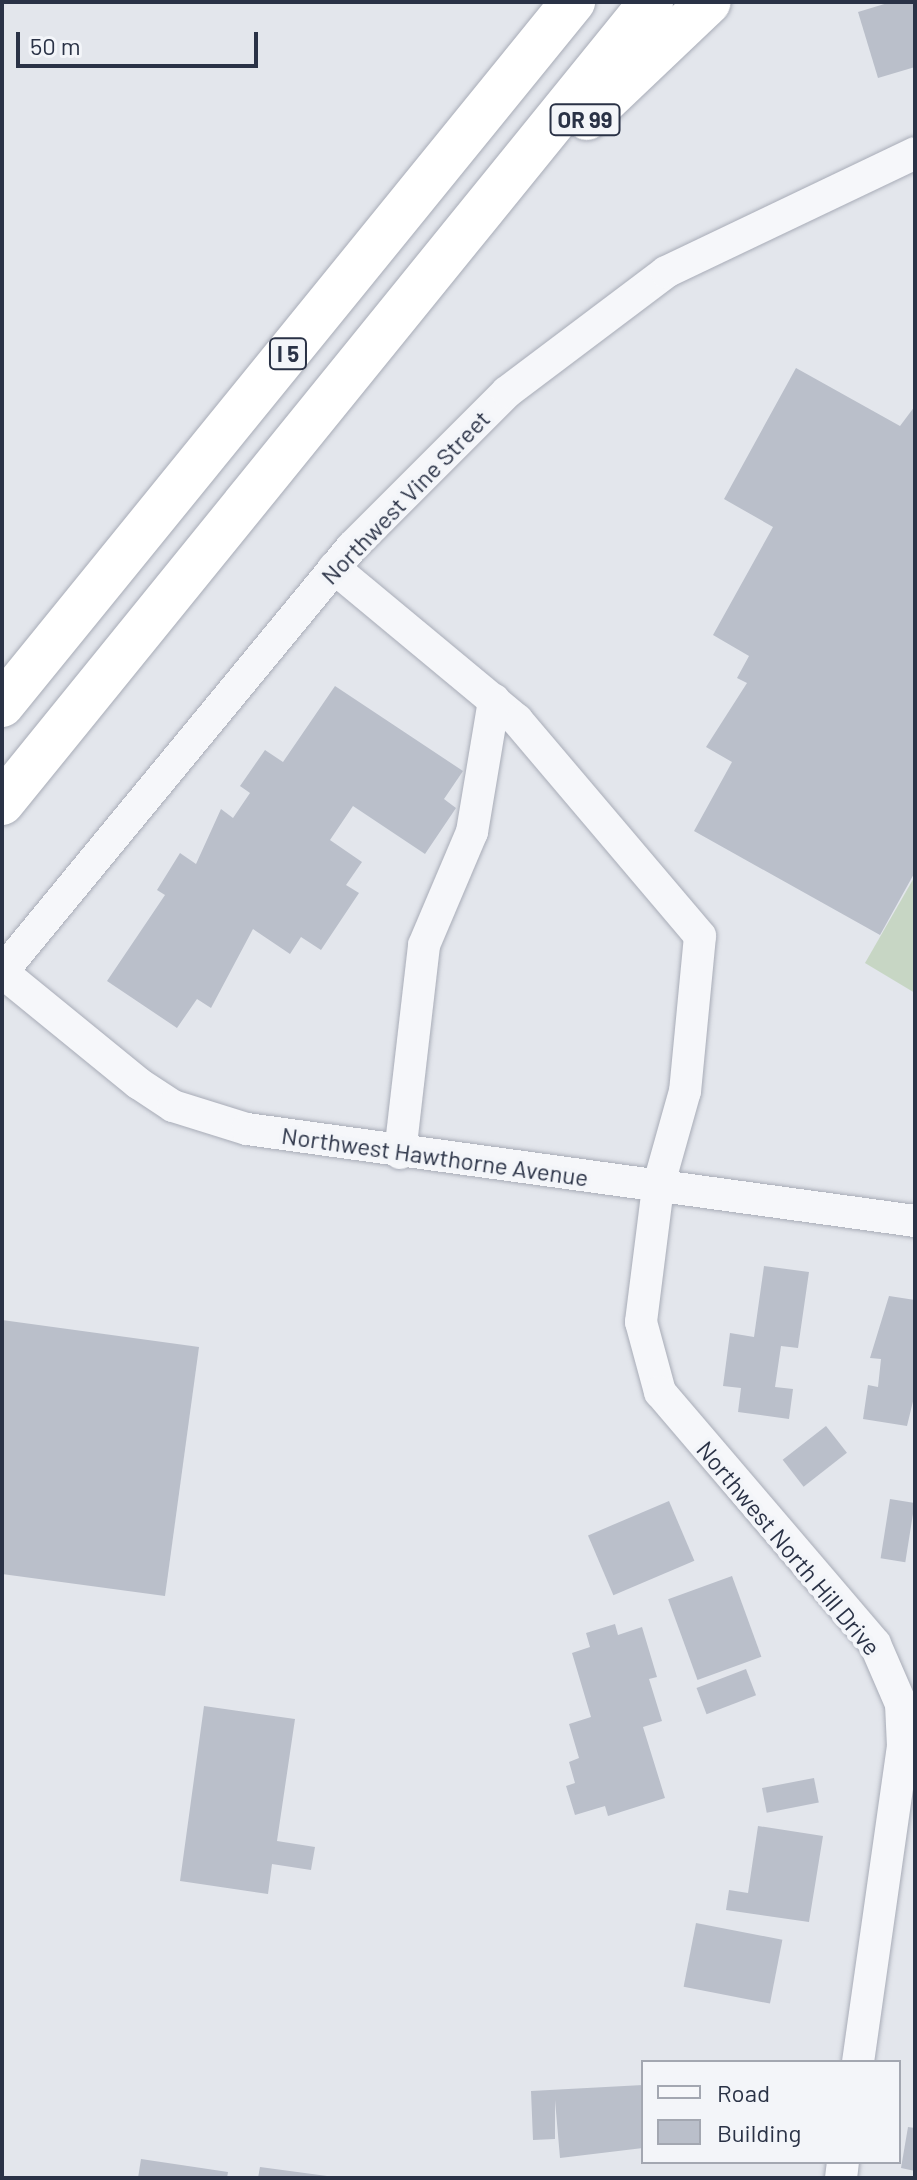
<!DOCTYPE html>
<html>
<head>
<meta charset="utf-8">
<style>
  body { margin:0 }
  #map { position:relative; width:917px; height:2180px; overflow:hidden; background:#e3e6ec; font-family:Barlow,sans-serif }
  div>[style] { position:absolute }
  .green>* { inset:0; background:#c7d6c4 }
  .building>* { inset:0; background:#babfca; transform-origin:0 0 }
  .roads { filter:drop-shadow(0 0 2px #a8acb7) drop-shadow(0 0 2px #a8acb7) }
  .minor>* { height:32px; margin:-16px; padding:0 16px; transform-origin:16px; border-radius:16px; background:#f6f7fa }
  .highway>* { height:44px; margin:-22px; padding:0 22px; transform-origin:22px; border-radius:22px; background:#fff }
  span { translate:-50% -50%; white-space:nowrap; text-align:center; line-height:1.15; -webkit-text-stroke:8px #f3f5f9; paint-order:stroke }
  .shield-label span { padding:2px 6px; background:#f3f5f9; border:2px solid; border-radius:6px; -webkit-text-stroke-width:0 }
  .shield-label { font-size:22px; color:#2a3246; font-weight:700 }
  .street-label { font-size:24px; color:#2a3246 }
  .frame { position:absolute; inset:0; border:4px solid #2a3246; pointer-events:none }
  .legend { position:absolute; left:641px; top:2060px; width:260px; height:104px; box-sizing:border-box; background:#f3f5f9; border:2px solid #a3a7b1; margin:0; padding:10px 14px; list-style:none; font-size:24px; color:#2a3246 }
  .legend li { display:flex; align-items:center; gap:16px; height:40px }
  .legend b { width:40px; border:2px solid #a3a7b1 }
  .scale { position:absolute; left:16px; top:32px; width:242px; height:36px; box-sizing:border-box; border:4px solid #2a3246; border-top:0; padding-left:10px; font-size:24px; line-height:28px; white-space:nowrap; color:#2a3246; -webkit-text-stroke:6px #f3f5f9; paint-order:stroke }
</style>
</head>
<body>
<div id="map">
  <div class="green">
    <i style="clip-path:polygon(915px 876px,915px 993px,865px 963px)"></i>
  </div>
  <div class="building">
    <i style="clip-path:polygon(891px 2px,915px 2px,915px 67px,878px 78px,858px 12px)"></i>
    <i style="clip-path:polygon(796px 368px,900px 426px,915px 406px,915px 872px,880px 935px,694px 831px,732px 762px,706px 747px,747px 683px,737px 678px,749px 656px,713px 635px,773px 527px,724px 499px)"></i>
    <i style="clip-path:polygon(335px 686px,463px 771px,444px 799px,456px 808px,425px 854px,353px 806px,330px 840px,362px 862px,346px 885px,359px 893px,321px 950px,301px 937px,290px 954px,253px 929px,211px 1008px,197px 999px,177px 1028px,107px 981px,165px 895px,157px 890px,180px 853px,196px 864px,221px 809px,233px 818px,250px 793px,240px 786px,265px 750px,283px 762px)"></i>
    <i style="clip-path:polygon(764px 1266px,809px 1272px,798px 1348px,781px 1346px,775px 1387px,793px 1389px,789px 1419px,738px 1412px,741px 1388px,723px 1386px,730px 1333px,754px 1337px)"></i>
    <i style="clip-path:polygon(889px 1296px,915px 1300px,915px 1393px,907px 1426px,863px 1419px,868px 1385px,878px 1387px,881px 1359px,870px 1358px)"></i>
    <i style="clip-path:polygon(2px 1320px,199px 1347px,165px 1596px,2px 1574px)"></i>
    <i style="left:826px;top:1426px;width:34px;height:55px;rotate:52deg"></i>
    <i style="left:890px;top:1499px;width:25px;height:60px;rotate:9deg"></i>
    <i style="left:669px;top:1501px;width:65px;height:88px;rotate:67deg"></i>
    <i style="left:732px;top:1576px;width:86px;height:68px;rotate:70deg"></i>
    <i style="clip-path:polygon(615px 1624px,618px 1635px,642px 1627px,657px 1677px,649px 1679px,662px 1721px,643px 1727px,665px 1798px,608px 1816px,605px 1806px,575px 1815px,566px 1786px,575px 1783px,569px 1762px,579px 1758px,569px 1724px,591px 1717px,572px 1653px,590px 1647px,586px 1633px)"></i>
    <i style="left:746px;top:1669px;width:28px;height:53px;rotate:69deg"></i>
    <i style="clip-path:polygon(204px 1706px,295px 1719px,277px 1841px,315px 1847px,311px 1870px,272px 1864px,268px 1894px,180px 1881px)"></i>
    <i style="left:814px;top:1778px;width:25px;height:53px;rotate:79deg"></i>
    <i style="clip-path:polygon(758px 1826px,823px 1836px,809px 1922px,726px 1910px,729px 1890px,748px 1893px)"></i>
    <i style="left:696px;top:1923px;width:88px;height:65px;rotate:11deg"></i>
    <i style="clip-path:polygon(643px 2085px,643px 2148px,560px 2158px,555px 2100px,555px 2139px,533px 2140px,531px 2091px)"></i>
    <i style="clip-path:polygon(908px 2127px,915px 2128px,915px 2171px,901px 2168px)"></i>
    <i style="clip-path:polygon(141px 2159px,228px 2172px,227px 2178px,138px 2178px)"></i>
    <i style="clip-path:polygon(260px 2167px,327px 2176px,327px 2178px,258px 2178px)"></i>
  </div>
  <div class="roads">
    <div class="minor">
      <i style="left:334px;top:568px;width:238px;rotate:39.7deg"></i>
      <i style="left:517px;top:720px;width:283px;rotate:49.7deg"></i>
      <i style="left:700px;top:936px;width:156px;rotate:95.5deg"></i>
      <i style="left:685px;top:1091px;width:100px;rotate:105.7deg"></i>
      <i style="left:658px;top:1187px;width:136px;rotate:97.2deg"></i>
      <i style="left:641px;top:1322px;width:73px;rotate:74.8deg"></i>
      <i style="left:660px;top:1392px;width:331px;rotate:49.5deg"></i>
      <i style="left:875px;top:1644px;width:65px;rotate:66.6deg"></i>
      <i style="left:901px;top:1704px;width:42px;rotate:87.3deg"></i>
      <i style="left:903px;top:1746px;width:319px;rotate:98.1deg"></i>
      <i style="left:2px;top:972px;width:551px;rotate:-50.53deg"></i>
      <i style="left:352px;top:547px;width:219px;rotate:-45deg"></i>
      <i style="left:507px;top:392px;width:199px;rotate:-37deg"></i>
      <i style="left:666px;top:272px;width:276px;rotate:-25.5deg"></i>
      <i style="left:2px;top:972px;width:176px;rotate:39.2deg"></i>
      <i style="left:138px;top:1083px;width:42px;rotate:33.3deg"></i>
      <i style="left:173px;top:1106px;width:77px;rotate:17.3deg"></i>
      <i style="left:247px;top:1129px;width:674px;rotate:7.84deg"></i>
      <i style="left:400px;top:1153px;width:209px;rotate:-83.4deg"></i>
      <i style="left:424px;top:945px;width:123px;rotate:-67deg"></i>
      <i style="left:472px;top:832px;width:134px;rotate:-80.5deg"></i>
      <i style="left:841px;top:2178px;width:16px;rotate:-83deg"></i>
    </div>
    <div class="highway">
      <i style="left:587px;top:118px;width:168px;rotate:-43.6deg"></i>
      <i style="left:2px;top:705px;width:906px;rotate:-50.92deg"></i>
      <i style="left:2px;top:803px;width:1031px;rotate:-50.98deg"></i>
    </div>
  </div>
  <div class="shield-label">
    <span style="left:585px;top:120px">OR 99</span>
    <span style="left:288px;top:354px">I 5</span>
  </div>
  <div class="street-label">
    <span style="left:405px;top:497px;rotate:-46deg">Northwest Vine Street</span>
    <span style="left:435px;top:1156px;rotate:8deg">Northwest Hawthorne Avenue</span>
    <span style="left:789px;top:1548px;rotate:50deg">Northwest North Hill Drive</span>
  </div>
  <div class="frame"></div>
  <ul class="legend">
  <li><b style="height:10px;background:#f6f7fa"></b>Road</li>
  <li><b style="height:22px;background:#babfca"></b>Building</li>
  </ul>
  <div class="scale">50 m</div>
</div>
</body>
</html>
